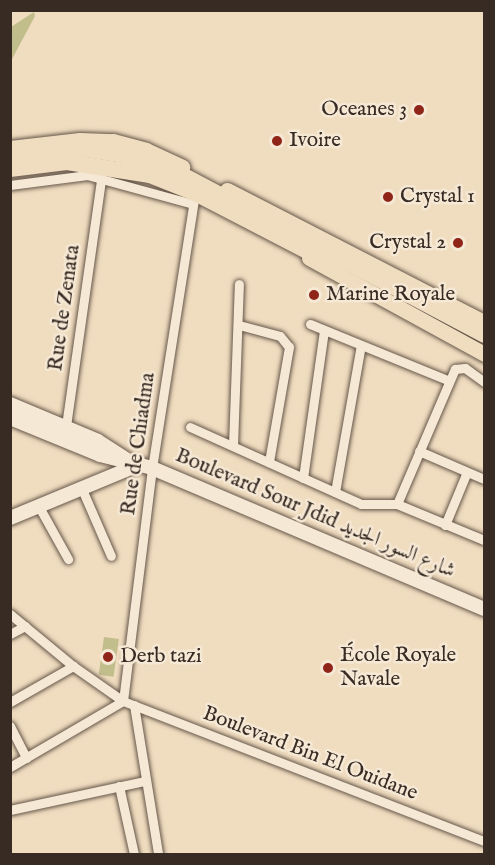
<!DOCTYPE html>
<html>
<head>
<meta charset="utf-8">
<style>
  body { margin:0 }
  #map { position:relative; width:495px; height:865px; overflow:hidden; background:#f0dcbf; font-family:"IM FELL English",Amiri,serif }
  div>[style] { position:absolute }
  .green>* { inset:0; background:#c1be8c; transform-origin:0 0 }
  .roads { filter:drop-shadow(0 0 2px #66574a) drop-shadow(0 0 2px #66574a) }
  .street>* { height:9px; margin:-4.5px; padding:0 4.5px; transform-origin:4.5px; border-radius:4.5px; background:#f5e8d5 }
  .secondary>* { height:14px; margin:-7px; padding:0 7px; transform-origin:7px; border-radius:7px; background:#f5e8d5 }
  .primary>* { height:15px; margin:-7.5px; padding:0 7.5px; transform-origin:7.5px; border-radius:7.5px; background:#f0dcbf }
  .highway>* { height:16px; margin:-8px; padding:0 8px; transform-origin:8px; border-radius:8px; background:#f0dcbf }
  .dots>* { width:16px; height:16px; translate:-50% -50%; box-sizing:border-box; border:3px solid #f5e8d5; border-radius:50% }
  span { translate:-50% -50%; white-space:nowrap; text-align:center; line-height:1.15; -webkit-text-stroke:5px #f5e8d5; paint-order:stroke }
  .poi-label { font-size:21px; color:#382b23 }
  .right { translate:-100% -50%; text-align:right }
  .left { translate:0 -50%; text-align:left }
  .street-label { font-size:21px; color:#382b23 }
  .frame { position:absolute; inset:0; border:12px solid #382b23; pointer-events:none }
</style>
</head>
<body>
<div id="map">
  <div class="green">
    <i style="clip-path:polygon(34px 12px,35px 16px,11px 61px,11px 27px)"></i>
    <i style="left:104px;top:637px;width:15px;height:38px;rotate:8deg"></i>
  </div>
  <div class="roads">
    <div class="street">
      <i style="left:10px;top:185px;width:78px;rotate:-7.4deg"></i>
      <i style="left:87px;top:175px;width:110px;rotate:15.3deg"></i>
      <i style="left:310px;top:324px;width:148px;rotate:22.2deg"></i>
      <i style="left:239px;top:325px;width:42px;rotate:15deg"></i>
      <i style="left:280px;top:336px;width:14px;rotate:51deg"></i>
      <i style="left:289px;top:347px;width:117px;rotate:99.9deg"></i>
      <i style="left:190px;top:427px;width:188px;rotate:24.2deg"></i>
      <i style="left:361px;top:504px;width:36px"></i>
      <i style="left:397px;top:504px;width:94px;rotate:22.5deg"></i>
      <i style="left:65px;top:433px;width:256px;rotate:-81.9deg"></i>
      <i style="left:233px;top:445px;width:161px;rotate:-87.9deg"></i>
      <i style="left:419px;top:451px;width:71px;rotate:23.3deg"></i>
      <i style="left:303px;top:478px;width:148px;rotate:-81.9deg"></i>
      <i style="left:81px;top:487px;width:75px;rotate:66.5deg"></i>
      <i style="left:335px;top:492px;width:149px;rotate:-80deg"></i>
      <i style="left:397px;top:504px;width:147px;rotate:-66.8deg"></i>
      <i style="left:455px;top:369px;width:10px;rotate:-6deg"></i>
      <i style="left:465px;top:368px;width:24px;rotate:36deg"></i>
      <i style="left:38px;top:505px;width:62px;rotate:60.9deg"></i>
      <i style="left:445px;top:525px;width:57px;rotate:-67.5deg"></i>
      <i style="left:10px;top:614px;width:82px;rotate:39.5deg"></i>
      <i style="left:73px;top:666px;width:61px;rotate:35deg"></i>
      <i style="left:123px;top:701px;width:387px;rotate:21.2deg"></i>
      <i style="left:10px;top:634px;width:17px;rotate:-28deg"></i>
      <i style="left:123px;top:701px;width:235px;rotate:-82.9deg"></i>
      <i style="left:152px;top:468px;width:278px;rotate:-81.1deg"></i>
      <i style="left:10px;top:702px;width:73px;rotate:-29.7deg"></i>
      <i style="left:134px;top:705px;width:151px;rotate:80.8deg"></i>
      <i style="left:10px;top:726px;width:36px;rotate:63deg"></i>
      <i style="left:10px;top:767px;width:131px;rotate:-30.3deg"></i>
      <i style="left:119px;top:786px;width:70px;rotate:77.6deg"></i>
      <i style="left:10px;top:810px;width:137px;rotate:-12.2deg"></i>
    </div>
    <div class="secondary">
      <i style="left:10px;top:404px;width:95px;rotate:22.8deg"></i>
      <i style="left:98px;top:441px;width:37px;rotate:33deg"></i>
      <i style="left:10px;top:418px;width:97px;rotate:22.3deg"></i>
      <i style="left:100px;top:455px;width:54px;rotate:14deg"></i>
      <i style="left:152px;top:468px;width:361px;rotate:23deg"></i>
      <i style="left:10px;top:518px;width:139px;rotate:-22.5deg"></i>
    </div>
    <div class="primary">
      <i style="left:10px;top:148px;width:70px;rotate:-6.5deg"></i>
      <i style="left:80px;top:140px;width:33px;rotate:2deg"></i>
      <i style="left:113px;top:141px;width:34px;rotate:15deg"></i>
      <i style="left:146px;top:150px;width:40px;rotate:25deg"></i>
      <i style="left:227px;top:190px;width:289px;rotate:27.2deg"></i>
      <i style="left:309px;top:258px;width:200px;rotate:28.7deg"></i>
    </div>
    <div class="highway">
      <i style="left:10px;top:157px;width:70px;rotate:-7.4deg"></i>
      <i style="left:79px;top:148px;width:46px;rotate:8.8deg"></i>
      <i style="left:124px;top:155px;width:51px;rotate:17deg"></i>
      <i style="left:173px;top:170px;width:352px;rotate:27.9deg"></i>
      <i style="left:10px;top:169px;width:57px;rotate:-7deg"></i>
      <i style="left:67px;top:162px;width:84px;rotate:8.9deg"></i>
      <i style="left:150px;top:175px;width:48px;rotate:21.8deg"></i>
      <i style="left:195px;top:193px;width:145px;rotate:27.4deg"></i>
    </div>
  </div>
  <div class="dots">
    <i style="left:419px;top:110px;background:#8f2418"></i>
    <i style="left:277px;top:141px;background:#8f2418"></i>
    <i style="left:388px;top:197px;background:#8f2418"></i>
    <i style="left:458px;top:243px;background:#8f2418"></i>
    <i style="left:314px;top:295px;background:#8f2418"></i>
    <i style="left:108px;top:657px;background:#8f2418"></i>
    <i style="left:328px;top:668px;background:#8f2418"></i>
  </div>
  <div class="poi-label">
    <span class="right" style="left:407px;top:110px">Oceanes 3</span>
    <span class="left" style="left:289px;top:141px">Ivoire</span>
    <span class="left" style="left:400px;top:197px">Crystal 1</span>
    <span class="right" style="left:446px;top:243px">Crystal 2</span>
    <span class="left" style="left:326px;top:295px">Marine Royale</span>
    <span class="left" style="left:340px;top:668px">École Royale<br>Navale</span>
    <span class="left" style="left:120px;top:657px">Derb tazi</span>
  </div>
  <div class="street-label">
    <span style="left:65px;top:308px;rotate:-82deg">Rue de Zenata</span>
    <span style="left:139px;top:444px;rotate:-82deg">Rue de Chiadma</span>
    <span style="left:315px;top:514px;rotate:23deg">Boulevard Sour Jdid شارع السور الجديد</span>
    <span style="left:310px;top:754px;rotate:21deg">Boulevard Bin El Ouidane</span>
  </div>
  <div class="frame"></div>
</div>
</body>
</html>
